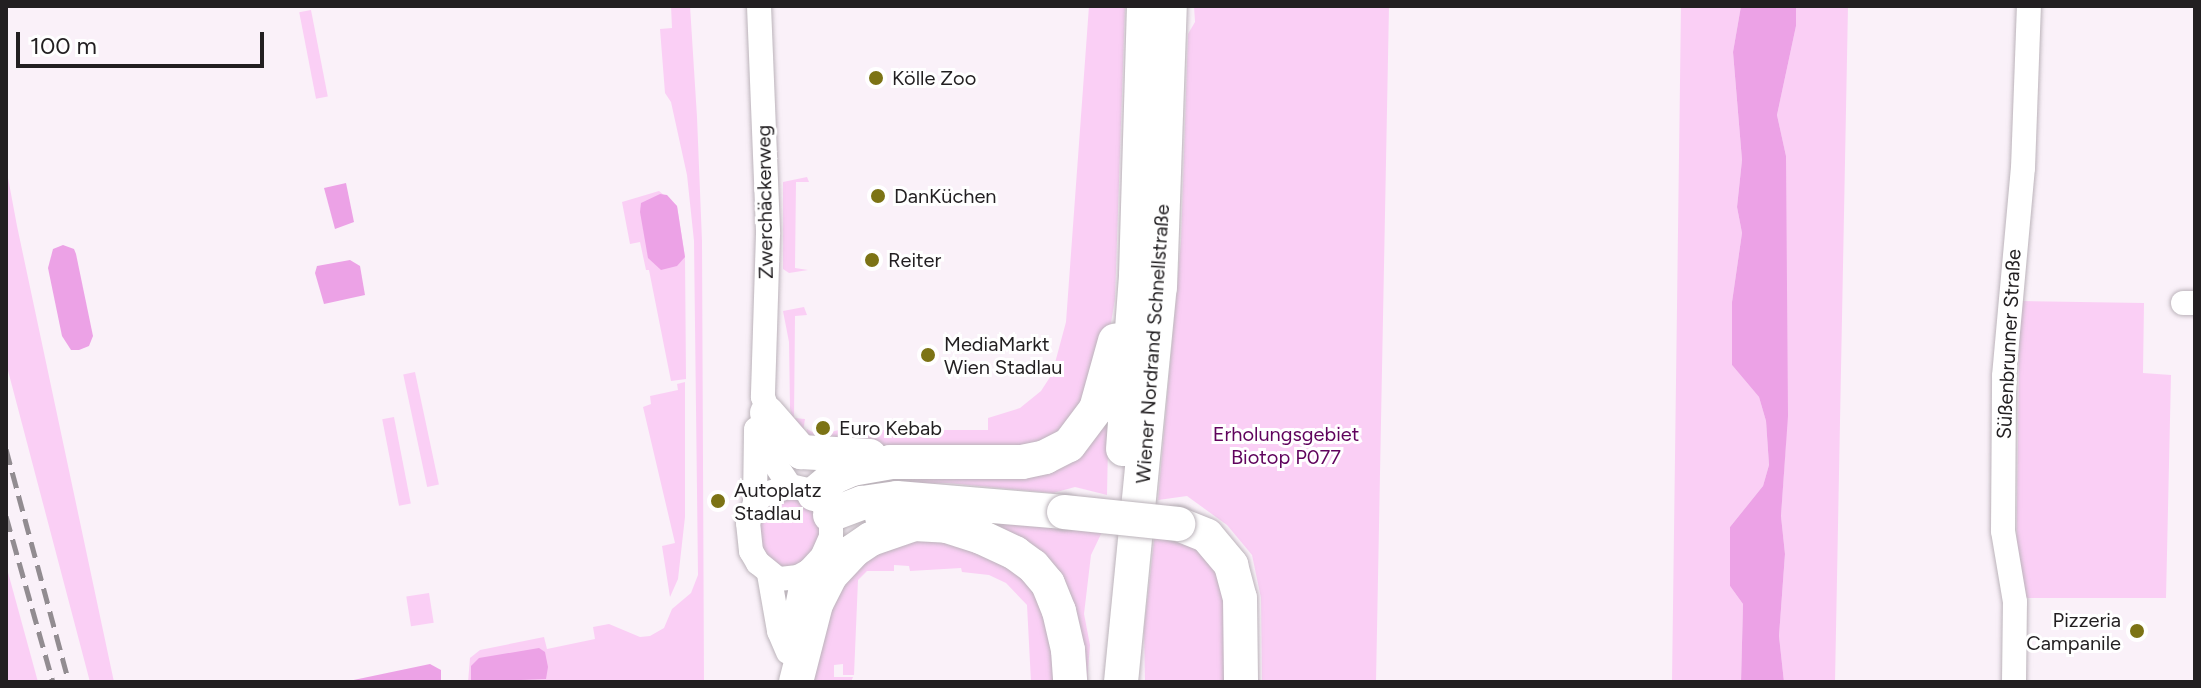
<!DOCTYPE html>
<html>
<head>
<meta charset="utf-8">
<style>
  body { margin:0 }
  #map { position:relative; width:2201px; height:688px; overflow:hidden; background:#faf1f9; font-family:Figtree,sans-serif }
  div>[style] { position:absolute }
  .green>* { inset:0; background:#facff5; transform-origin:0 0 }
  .water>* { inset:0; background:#eca2e6 }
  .roads { filter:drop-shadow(0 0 2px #bbb3ba) drop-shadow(0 0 2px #bbb3ba) }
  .minor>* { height:24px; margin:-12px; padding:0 12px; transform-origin:12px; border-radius:12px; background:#fff }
  .highway>* { height:34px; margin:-17px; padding:0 17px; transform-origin:17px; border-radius:17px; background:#fff }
  .rail>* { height:5px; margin-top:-2.5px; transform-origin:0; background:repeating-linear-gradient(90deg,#928c91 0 16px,transparent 0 24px) }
  .bridges { filter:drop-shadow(0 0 2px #bbb3ba) drop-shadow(0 0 2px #bbb3ba) }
  .highway-bridge>* { height:34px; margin:-17px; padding:0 17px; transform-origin:17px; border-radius:17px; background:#fff }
  .dots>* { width:22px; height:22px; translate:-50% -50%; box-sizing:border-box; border:4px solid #fff; border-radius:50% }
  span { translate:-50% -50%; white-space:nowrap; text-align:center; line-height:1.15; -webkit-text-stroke:6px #fff; paint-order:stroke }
  .poi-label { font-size:20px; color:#221f21 }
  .left { translate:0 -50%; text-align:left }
  .right { translate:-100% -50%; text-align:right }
  .street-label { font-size:20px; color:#221f21 }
  .park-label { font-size:20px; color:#60045d }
  .frame { position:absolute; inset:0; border:8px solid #221f21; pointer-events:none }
  .scale { position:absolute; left:16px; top:32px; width:248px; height:36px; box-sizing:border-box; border:4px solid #221f21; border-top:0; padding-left:10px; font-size:24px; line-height:28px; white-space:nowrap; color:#221f21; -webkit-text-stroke:6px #fff; paint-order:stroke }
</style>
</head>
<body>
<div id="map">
  <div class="green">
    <i style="clip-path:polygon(671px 6px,690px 6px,697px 117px,702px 241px,704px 682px,468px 682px,470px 658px,480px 650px,544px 637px,547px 649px,595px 639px,593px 627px,609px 624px,640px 637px,650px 636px,664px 628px,672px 609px,691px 593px,698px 575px,694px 241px,687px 175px,671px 102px,665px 93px,660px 29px,672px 28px)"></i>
    <i style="clip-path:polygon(1089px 6px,1125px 6px,1115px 299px,1103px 371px,1056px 445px,837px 451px,805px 439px,807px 429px,818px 435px,839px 430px,988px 430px,988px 418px,1020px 408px,1041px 391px,1052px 374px,1066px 322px)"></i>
    <i style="clip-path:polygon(1194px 6px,1389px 6px,1376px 682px,1250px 682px,1251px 679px,1262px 680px,1261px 598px,1252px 555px,1227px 525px,1187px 496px,1158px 500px,1181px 241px,1188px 34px,1195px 22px)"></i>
    <i style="clip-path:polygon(1681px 6px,1741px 6px,1733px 52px,1742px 160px,1737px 207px,1742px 233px,1732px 302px,1732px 365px,1759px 397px,1766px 421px,1769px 465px,1763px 486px,1730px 527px,1730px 586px,1743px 604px,1741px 682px,1672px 682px)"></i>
    <i style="clip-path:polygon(1796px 6px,1848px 6px,1835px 682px,1784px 682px,1779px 636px,1785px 554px,1781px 516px,1786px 441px,1786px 156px,1777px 115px,1796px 26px)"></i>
    <i style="left:311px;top:10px;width:88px;height:12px;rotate:79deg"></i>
    <i style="clip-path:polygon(6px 167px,17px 226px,114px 682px,90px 682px,6px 363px)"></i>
    <i style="clip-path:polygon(807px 177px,809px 182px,796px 182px,795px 268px,808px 270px,789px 273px,783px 269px,783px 182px)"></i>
    <i style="clip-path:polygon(659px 191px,677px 206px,685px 257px,686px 379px,671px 381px,649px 270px,646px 270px,640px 242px,630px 244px,622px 202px)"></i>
    <i style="clip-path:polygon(2020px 301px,2144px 303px,2143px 373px,2171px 375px,2166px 598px,2021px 598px,2016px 571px)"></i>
    <i style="clip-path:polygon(804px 307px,807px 315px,795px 316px,794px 418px,805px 419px,802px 438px,794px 425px,790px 409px,789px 342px,783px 311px)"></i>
    <i style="left:415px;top:372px;width:115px;height:12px;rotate:78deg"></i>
    <i style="clip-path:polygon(685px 382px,685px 517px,678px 579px,670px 597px,662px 546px,675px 543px,643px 407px,651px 404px,650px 396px,678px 390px,677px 384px)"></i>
    <i style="clip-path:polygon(1109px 397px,1107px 495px,1075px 487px,1053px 493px,947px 483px,853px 486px,853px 476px,1015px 470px)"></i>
    <i style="left:394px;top:417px;width:88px;height:12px;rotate:79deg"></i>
    <i style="clip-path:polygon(797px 497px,818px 510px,820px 541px,801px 564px,781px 567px,764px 558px,757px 530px,767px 508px,777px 501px)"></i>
    <i style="clip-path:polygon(934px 512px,1102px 532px,1091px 555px,1084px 614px,1090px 645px,1087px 682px,1077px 682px,1062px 597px)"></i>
    <i style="clip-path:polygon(1155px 532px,1189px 541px,1223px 574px,1230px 682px,1145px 682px,1144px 629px)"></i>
    <i style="clip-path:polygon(951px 537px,1037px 583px,1064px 682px,1031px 682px,1027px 605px,1006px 583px,989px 575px,962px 572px,961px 568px,910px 571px,909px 566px,894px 565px,894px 571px,867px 571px,858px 580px,854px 675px,843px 675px,843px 664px,834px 665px,834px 677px,853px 677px,851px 682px,810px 682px,816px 624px,873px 546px)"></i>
    <i style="clip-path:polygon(6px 565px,38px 682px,6px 682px)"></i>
    <i style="left:429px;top:593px;width:30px;height:23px;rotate:81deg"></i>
  </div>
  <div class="water">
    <i style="clip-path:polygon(1741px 6px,1796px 6px,1796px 26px,1777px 115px,1786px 156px,1788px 416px,1781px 516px,1785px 554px,1779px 636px,1784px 682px,1741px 682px,1743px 604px,1730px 586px,1730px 527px,1763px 486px,1769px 465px,1766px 421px,1759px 397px,1732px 365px,1732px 302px,1742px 233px,1737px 207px,1742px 160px,1733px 52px)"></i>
    <i style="clip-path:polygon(346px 183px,354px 222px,335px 229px,324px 188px)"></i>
    <i style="clip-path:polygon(660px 194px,667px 195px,677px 206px,685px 257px,677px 266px,661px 270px,648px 258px,640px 212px,641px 203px)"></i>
    <i style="clip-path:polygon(63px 245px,74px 249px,76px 254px,93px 336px,89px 346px,79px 350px,71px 350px,62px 336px,48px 268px,53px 249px)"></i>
    <i style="clip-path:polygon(350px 260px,360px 266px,365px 295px,324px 304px,315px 273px,317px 266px)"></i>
    <i style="clip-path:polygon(539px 648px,545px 652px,548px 667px,546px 679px,471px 682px,471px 666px,479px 658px)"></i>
    <i style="clip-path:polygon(430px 664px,441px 670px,441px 682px,344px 682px)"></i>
  </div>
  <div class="roads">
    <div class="minor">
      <i style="left:759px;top:6px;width:228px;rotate:87.7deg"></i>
      <i style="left:768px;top:234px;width:163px;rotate:91.8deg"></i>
      <i style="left:763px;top:397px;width:12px;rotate:70deg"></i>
      <i style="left:767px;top:408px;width:47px;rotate:87.6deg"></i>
      <i style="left:769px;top:455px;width:37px;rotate:56deg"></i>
      <i style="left:2183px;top:303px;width:12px"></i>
      <i style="left:790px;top:486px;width:18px;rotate:13deg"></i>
      <i style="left:808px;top:490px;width:15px;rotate:37deg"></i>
      <i style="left:820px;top:499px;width:22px;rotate:60deg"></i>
      <i style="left:831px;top:518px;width:19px;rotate:90deg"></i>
      <i style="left:831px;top:537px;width:22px;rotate:114deg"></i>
      <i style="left:822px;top:557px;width:19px;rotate:133deg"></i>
      <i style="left:809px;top:571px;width:13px;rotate:151deg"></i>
      <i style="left:798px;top:577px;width:20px;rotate:174deg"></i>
      <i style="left:778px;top:579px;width:26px;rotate:-141deg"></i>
      <i style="left:758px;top:563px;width:14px;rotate:-120deg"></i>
      <i style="left:751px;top:551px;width:28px;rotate:-96deg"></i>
      <i style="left:748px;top:523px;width:21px;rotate:-71deg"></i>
      <i style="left:755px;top:503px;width:11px;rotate:-45deg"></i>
      <i style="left:763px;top:495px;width:28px;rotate:-18deg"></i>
      <i style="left:755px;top:503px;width:74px;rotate:-89.2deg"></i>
      <i style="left:769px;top:574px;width:58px;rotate:80deg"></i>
      <i style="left:779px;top:631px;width:23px;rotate:67deg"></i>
      <i style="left:791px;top:637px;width:56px;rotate:-78.7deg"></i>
      <i style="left:802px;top:582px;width:13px;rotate:-58deg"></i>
      <i style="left:2014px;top:682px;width:80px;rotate:-89.3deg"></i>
      <i style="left:2015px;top:602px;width:72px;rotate:-99.6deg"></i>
      <i style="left:2003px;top:531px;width:155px;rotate:-89.6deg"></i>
      <i style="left:2004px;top:376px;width:209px;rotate:-84.8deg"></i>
      <i style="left:2023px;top:168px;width:162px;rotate:-87.9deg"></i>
    </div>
    <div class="highway">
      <i style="left:767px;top:413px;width:52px;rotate:48.9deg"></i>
      <i style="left:801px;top:452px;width:69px;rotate:3.3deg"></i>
      <i style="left:1123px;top:449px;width:174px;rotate:-85.7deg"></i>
      <i style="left:1136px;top:275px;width:269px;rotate:-88.3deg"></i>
      <i style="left:814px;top:494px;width:26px;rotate:-40deg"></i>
      <i style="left:834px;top:477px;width:20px;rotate:-24deg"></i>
      <i style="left:852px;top:469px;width:39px;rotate:-10deg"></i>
      <i style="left:890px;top:462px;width:132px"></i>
      <i style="left:1022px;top:462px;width:24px;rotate:-12deg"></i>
      <i style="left:1045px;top:457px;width:27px;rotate:-27deg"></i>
      <i style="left:1069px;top:445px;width:45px;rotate:-53.1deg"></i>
      <i style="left:1096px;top:409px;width:71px;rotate:-74.4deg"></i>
      <i style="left:830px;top:515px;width:34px;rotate:-21deg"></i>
      <i style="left:862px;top:503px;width:35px;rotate:-8deg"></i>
      <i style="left:897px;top:498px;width:168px;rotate:4.8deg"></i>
      <i style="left:882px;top:517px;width:33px;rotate:12deg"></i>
      <i style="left:914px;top:524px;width:33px;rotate:3deg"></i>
      <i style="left:947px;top:526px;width:36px;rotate:18deg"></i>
      <i style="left:981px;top:537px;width:38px;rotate:25deg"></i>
      <i style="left:1015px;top:553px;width:22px;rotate:36deg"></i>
      <i style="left:1033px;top:566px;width:23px;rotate:50deg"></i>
      <i style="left:1048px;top:584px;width:29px;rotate:68deg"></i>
      <i style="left:1059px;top:611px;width:40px;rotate:77deg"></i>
      <i style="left:1068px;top:650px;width:32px;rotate:86deg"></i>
      <i style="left:1178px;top:524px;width:31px;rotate:22deg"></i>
      <i style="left:1207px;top:536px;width:38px;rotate:50deg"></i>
      <i style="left:1231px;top:565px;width:34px;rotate:75deg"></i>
      <i style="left:1240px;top:598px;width:84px;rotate:89.3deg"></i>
      <i style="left:796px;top:682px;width:81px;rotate:-75.6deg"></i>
      <i style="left:816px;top:604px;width:33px;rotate:-63deg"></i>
      <i style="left:831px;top:575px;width:33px;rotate:-47deg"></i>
      <i style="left:853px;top:551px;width:22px;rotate:-34deg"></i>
      <i style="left:871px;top:539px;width:46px;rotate:-19.2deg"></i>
      <i style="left:1121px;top:682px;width:397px;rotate:-84.4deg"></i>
      <i style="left:1160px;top:287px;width:281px;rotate:-88deg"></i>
    </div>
  </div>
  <div class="rail">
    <i style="left:6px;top:449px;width:241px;rotate:74.9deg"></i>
    <i style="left:6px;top:516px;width:173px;rotate:74.2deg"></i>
  </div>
  <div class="bridges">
    <div class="highway-bridge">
      <i style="left:1064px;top:512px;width:115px;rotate:6deg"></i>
    </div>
  </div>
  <div class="dots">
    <i style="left:876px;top:78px;background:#7c7315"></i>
    <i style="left:878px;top:196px;background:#7c7315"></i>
    <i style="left:872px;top:260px;background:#7c7315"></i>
    <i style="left:928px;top:355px;background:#7c7315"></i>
    <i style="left:823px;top:428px;background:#7c7315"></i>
    <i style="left:718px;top:501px;background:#7c7315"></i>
    <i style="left:2137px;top:631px;background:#7c7315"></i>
  </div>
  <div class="poi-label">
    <span class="left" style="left:892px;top:78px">Kölle Zoo</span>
    <span class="left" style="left:894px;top:196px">DanKüchen</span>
    <span class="left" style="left:888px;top:260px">Reiter</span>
    <span class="left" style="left:944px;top:356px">MediaMarkt<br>Wien Stadlau</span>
    <span class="left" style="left:839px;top:428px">Euro Kebab</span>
    <span class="left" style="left:734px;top:502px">Autoplatz<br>Stadlau</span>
    <span class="right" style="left:2121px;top:632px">Pizzeria<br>Campanile</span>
  </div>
  <div class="street-label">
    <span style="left:765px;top:202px;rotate:-91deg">Zwerchäckerweg</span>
    <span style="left:1153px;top:344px;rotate:-86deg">Wiener Nordrand Schnellstraße</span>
    <span style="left:2009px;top:344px;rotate:-87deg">Süßenbrunner Straße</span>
  </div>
  <div class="park-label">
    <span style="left:1286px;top:446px">Erholungsgebiet<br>Biotop P077</span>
  </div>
  <div class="frame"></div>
  <div class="scale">100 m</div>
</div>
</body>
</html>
